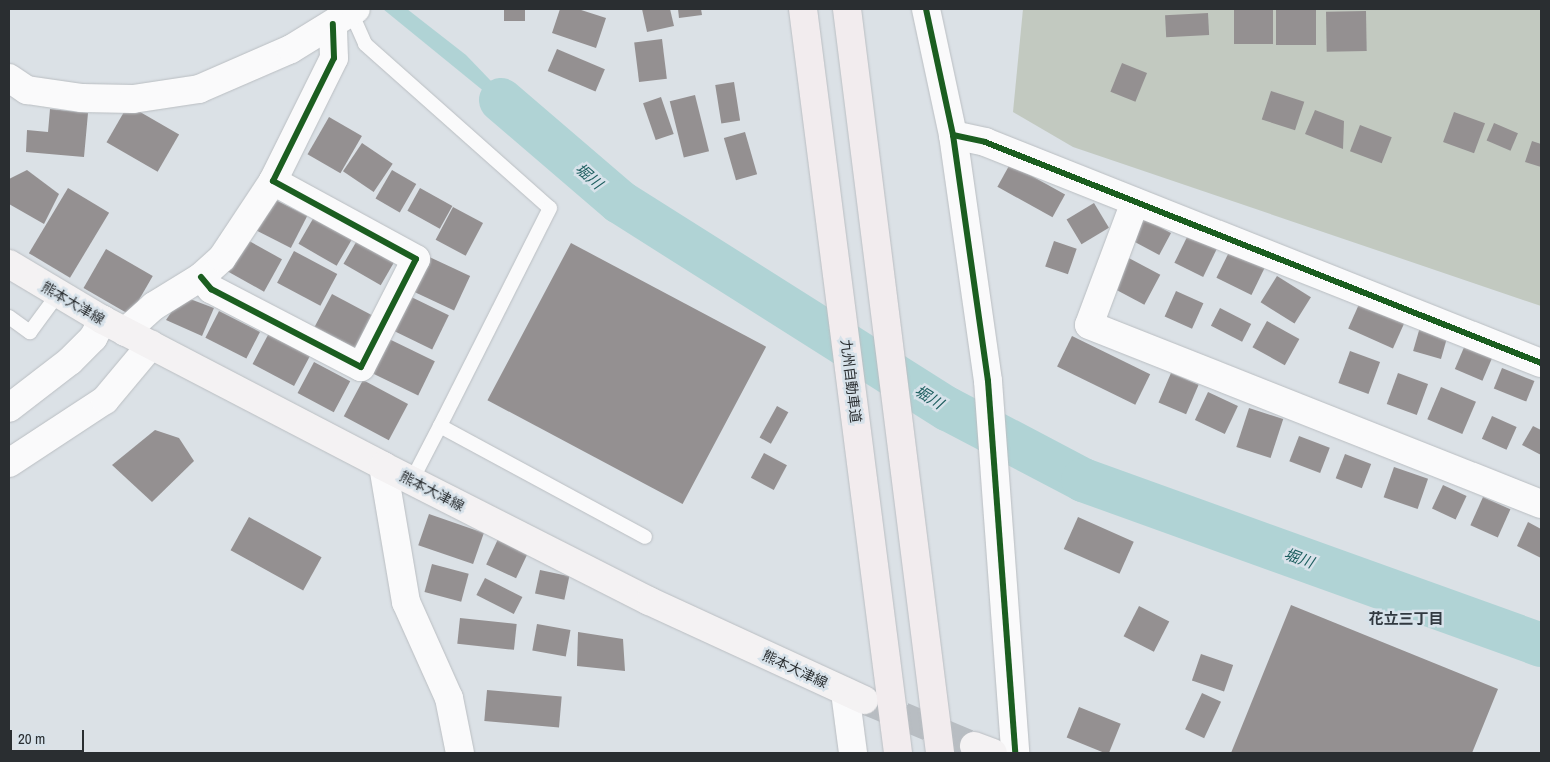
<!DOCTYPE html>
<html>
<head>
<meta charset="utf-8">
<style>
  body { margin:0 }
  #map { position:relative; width:1550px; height:762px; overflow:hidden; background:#dbe1e6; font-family:"Archivo Narrow","Noto Sans JP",sans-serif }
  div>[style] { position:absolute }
  .green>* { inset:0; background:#c2c9c0 }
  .water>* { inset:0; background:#b0d3d5 }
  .river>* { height:44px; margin:-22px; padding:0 22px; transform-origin:22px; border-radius:22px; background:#b0d3d5 }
  .building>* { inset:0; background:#949091; transform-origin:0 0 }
  .primary-tunnel>* { height:28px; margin-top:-14px; transform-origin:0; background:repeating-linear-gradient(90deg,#b8bdc2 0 28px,transparent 0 42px) }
  .roads { filter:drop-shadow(0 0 1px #babec2) drop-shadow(0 0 1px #babec2) }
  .lane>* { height:14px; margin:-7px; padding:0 7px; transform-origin:7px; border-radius:7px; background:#fafafb }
  .street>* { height:28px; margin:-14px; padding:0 14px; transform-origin:14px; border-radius:14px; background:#fafafb }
  .primary>* { height:28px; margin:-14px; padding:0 14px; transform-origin:14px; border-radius:14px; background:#f4f2f3 }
  .highway>* { height:28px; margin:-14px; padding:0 14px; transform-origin:14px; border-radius:14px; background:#f2ecee }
  .cycleway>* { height:6px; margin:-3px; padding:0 3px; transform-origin:3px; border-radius:3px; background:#1b5e20 }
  span { translate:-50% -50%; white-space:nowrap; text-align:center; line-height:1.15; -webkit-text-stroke:5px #d7e2ea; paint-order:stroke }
  .street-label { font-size:14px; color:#2a2e31 }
  .water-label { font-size:15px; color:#1d5e5f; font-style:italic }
  .neighbourhood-label { font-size:15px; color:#313940; font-weight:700 }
  .frame { position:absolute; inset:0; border:10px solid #2a2e31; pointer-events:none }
  .scale { position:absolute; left:10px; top:730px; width:74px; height:22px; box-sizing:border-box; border:2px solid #2a2e31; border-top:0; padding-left:6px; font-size:15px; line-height:18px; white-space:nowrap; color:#2a2e31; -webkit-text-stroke:4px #d7e2ea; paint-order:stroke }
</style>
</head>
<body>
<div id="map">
  <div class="green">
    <i style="clip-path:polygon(1023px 9px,1541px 9px,1541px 306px,1073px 147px,1013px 112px)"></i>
  </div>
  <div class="water">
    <i style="clip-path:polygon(383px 9px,407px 9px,466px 55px,562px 155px)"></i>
  </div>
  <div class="river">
    <i style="left:501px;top:100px;width:157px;rotate:40.6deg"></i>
    <i style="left:620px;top:202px;width:388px;rotate:32.3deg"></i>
    <i style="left:948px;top:409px;width:153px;rotate:27.7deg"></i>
    <i style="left:1083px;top:480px;width:487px;rotate:19.8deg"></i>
  </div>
  <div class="building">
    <i style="left:504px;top:9px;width:21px;height:12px"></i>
    <i style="clip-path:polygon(560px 9px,578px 9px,606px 18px,596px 48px,552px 33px)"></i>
    <i style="clip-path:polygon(642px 9px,670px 9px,674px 26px,647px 32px)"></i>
    <i style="clip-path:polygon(678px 9px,701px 9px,702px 15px,679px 18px)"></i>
    <i style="left:1234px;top:9px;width:39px;height:35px"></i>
    <i style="left:1276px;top:9px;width:40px;height:36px"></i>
    <i style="left:1366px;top:11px;width:40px;height:40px;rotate:89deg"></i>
    <i style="left:1208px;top:13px;width:22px;height:43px;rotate:87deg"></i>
    <i style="left:662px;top:39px;width:40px;height:28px;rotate:83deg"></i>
    <i style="left:557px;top:49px;width:52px;height:24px;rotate:23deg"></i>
    <i style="left:1122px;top:63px;width:27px;height:31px;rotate:22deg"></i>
    <i style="left:734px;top:82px;width:39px;height:19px;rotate:81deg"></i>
    <i style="left:1271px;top:91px;width:35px;height:30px;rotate:18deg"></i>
    <i style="left:695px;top:95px;width:58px;height:26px;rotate:76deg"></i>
    <i style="left:661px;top:97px;width:39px;height:19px;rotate:71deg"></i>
    <i style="left:128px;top:105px;width:59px;height:43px;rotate:30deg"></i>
    <i style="clip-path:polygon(50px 109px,88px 113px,84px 157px,26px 152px,27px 130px,48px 132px)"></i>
    <i style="clip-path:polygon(1315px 110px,1344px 121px,1343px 149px,1305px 134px)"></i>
    <i style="left:1454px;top:112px;width:33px;height:32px;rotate:20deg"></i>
    <i style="left:329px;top:117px;width:38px;height:43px;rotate:30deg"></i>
    <i style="left:1494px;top:123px;width:26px;height:19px;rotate:23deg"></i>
    <i style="left:1360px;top:125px;width:34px;height:28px;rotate:21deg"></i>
    <i style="left:745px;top:132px;width:44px;height:22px;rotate:74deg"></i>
    <i style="clip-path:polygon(1532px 141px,1541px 144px,1541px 167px,1525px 162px)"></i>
    <i style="left:362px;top:143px;width:37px;height:34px;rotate:34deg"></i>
    <i style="left:1010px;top:164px;width:63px;height:26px;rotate:29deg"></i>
    <i style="clip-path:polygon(27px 170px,59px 194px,44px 224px,9px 204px,9px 179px)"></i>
    <i style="left:392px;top:170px;width:28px;height:33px;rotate:30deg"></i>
    <i style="left:68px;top:188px;width:48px;height:76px;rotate:31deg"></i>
    <i style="left:420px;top:188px;width:37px;height:26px;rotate:29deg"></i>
    <i style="left:268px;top:196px;width:44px;height:36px;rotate:27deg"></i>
    <i style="left:1094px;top:203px;width:29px;height:32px;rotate:59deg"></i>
    <i style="left:453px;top:207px;width:34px;height:37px;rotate:28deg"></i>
    <i style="left:314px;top:217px;width:44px;height:31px;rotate:30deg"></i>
    <i style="left:1141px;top:217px;width:34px;height:25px;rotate:28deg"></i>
    <i style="left:1188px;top:235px;width:32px;height:31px;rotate:26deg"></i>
    <i style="left:240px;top:236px;width:48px;height:37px;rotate:29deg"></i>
    <i style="left:359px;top:237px;width:43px;height:31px;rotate:30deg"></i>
    <i style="left:1054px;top:241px;width:24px;height:27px;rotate:19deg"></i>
    <i style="left:571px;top:243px;width:221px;height:178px;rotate:28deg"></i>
    <i style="left:106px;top:249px;width:54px;height:45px;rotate:30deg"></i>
    <i style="left:1230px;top:250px;width:39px;height:31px;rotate:26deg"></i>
    <i style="left:294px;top:251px;width:49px;height:36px;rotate:28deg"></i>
    <i style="left:423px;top:254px;width:52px;height:38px;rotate:25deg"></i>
    <i style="left:1125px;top:256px;width:40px;height:34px;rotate:28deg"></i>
    <i style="left:1277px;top:276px;width:40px;height:31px;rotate:32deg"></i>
    <i style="left:1176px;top:291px;width:30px;height:28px;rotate:24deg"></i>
    <i style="left:403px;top:293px;width:51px;height:38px;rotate:26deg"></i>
    <i style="left:332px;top:294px;width:49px;height:37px;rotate:28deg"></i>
    <i style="clip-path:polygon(182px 296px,214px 308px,202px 336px,166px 320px)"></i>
    <i style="left:1360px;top:302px;width:49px;height:29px;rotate:24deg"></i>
    <i style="left:1220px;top:308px;width:35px;height:20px;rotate:27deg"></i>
    <i style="left:219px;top:311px;width:46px;height:30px;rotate:27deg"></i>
    <i style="left:1267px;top:321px;width:37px;height:30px;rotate:29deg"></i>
    <i style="left:1420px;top:327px;width:29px;height:25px;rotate:16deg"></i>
    <i style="left:269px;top:333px;width:47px;height:35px;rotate:28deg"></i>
    <i style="left:1072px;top:336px;width:87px;height:34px;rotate:26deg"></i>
    <i style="left:389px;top:339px;width:51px;height:38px;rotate:26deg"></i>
    <i style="left:1465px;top:345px;width:30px;height:26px;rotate:23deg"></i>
    <i style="left:1350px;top:351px;width:32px;height:34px;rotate:20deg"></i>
    <i style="left:314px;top:362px;width:41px;height:35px;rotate:28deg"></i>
    <i style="left:1502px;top:368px;width:35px;height:22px;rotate:22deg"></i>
    <i style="left:1171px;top:373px;width:30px;height:32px;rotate:23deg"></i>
    <i style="left:1398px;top:373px;width:32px;height:33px;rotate:20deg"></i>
    <i style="left:363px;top:380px;width:51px;height:41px;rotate:28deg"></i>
    <i style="left:1441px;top:387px;width:38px;height:35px;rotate:23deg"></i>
    <i style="left:1208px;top:392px;width:33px;height:31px;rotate:25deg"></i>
    <i style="left:777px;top:406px;width:13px;height:36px;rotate:29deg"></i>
    <i style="left:1249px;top:408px;width:36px;height:41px;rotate:18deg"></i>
    <i style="left:1492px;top:416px;width:27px;height:25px;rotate:24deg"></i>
    <i style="clip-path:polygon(1533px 426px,1541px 430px,1541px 455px,1522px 445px)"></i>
    <i style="clip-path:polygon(155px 430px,179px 438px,194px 461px,152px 502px,112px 465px)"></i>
    <i style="left:1299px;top:436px;width:33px;height:27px;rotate:21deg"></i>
    <i style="left:764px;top:453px;width:26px;height:28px;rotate:28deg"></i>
    <i style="left:1345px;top:454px;width:28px;height:26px;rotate:21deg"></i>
    <i style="left:1394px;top:467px;width:36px;height:32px;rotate:19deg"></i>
    <i style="left:1443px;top:485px;width:26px;height:26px;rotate:25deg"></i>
    <i style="left:1483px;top:497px;width:30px;height:31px;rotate:24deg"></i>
    <i style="left:429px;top:514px;width:58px;height:33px;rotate:19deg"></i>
    <i style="left:249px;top:517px;width:83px;height:38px;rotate:29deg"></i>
    <i style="left:1078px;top:517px;width:61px;height:35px;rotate:24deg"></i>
    <i style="clip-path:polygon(1528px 522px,1541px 529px,1541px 558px,1517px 546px)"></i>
    <i style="left:498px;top:539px;width:33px;height:28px;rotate:25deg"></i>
    <i style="left:432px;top:564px;width:38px;height:29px;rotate:15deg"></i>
    <i style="left:540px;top:570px;width:30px;height:24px;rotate:12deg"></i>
    <i style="left:485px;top:578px;width:42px;height:19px;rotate:27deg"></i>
    <i style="clip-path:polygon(1291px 605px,1498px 689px,1472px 753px,1231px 753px)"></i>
    <i style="left:1139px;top:606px;width:34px;height:34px;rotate:27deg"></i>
    <i style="left:460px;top:618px;width:57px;height:26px;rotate:6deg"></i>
    <i style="left:537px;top:624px;width:34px;height:27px;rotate:10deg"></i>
    <i style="clip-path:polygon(578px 632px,623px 639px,625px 671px,577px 666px)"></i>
    <i style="left:1201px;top:654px;width:34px;height:28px;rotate:19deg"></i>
    <i style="left:487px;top:690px;width:75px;height:31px;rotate:5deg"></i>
    <i style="left:1202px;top:693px;width:21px;height:40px;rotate:25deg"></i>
    <i style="left:1079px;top:707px;width:45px;height:33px;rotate:22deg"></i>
  </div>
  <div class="primary-tunnel">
    <i style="left:864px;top:700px;width:119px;rotate:22.7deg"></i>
  </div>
  <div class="roads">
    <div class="lane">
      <i style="left:351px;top:12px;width:35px;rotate:66deg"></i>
      <i style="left:365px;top:44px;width:247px;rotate:41.6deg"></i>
      <i style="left:550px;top:208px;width:244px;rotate:116.8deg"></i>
      <i style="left:9px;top:317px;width:26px;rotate:36deg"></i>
      <i style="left:30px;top:332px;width:47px;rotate:-53.6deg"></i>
      <i style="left:412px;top:480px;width:61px;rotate:-62.6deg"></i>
      <i style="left:440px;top:426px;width:233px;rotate:28.4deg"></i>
    </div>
    <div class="street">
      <i style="left:926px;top:9px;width:129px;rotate:77.9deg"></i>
      <i style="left:953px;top:135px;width:248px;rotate:81.9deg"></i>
      <i style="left:988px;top:381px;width:373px;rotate:85.8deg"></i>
      <i style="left:9px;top:78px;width:22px;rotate:34deg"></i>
      <i style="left:27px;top:90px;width:56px;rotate:8.3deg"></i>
      <i style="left:82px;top:98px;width:51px;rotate:1.1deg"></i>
      <i style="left:133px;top:99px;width:67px;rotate:-8.6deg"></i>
      <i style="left:199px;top:89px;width:100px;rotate:-23.5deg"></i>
      <i style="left:291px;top:49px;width:76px;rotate:-31.6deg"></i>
      <i style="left:953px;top:135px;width:33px;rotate:12deg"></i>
      <i style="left:985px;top:142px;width:598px;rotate:21.68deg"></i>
      <i style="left:1135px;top:202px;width:131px;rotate:110.5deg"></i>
      <i style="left:1089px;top:325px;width:486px;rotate:21.6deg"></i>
      <i style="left:201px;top:277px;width:16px;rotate:50deg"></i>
      <i style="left:211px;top:289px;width:169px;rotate:27.5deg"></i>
      <i style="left:361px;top:367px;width:121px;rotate:-63deg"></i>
      <i style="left:416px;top:259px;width:163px;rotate:-151.4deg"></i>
      <i style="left:273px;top:181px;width:137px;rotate:-63.6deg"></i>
      <i style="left:334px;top:58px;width:34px;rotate:-92deg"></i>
      <i style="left:125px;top:332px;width:39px;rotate:-42deg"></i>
      <i style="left:154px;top:306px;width:55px;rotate:-31.7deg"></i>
      <i style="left:201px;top:277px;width:28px;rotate:-42deg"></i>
      <i style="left:222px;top:258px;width:92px;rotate:-56.5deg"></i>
      <i style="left:9px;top:408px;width:77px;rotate:-37.6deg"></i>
      <i style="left:70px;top:361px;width:33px;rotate:-45deg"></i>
      <i style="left:93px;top:338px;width:21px;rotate:-61deg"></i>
      <i style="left:9px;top:463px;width:115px;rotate:-33.3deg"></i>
      <i style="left:105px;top:400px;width:72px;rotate:-50.1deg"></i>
      <i style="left:383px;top:466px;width:138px;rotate:80.4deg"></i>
      <i style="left:406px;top:602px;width:105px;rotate:65.9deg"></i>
      <i style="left:449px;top:698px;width:56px;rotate:78.7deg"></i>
      <i style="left:845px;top:692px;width:62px;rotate:82.5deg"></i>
    </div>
    <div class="primary">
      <i style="left:9px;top:264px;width:109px;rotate:30.8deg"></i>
      <i style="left:103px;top:320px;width:316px;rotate:27.5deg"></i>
      <i style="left:383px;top:466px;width:298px;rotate:26.9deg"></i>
      <i style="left:649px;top:601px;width:237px;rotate:24.7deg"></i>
      <i style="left:974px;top:746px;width:20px;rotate:20deg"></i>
    </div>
    <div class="highway">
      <i style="left:803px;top:9px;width:750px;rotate:82.72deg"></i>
      <i style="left:847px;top:9px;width:750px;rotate:82.87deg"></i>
    </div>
  </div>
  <div class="cycleway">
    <i style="left:926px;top:9px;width:129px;rotate:77.9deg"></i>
    <i style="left:953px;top:135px;width:248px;rotate:81.9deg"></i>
    <i style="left:988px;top:381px;width:373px;rotate:85.8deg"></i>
    <i style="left:953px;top:135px;width:33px;rotate:12deg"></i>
    <i style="left:985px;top:142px;width:598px;rotate:21.68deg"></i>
    <i style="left:201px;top:277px;width:16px;rotate:50deg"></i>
    <i style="left:211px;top:289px;width:169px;rotate:27.5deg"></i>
    <i style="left:361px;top:367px;width:121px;rotate:-63deg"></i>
    <i style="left:416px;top:259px;width:163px;rotate:-151.4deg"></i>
    <i style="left:273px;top:181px;width:137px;rotate:-63.6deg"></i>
    <i style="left:334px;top:58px;width:34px;rotate:-92deg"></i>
  </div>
  <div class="street-label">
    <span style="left:73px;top:303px;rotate:30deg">熊本大津線</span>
    <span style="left:851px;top:381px;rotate:83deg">九州自動車道</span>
    <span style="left:432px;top:491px;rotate:27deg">熊本大津線</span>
    <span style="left:795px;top:669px;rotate:25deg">熊本大津線</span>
  </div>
  <div class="water-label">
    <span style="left:589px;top:176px;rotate:41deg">堀川</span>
    <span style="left:929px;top:397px;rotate:32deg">堀川</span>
    <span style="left:1299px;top:558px;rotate:20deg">堀川</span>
  </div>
  <div class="neighbourhood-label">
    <span style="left:1406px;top:619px">花立三丁目</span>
  </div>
  <div class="frame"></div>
  <div class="scale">20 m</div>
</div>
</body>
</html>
